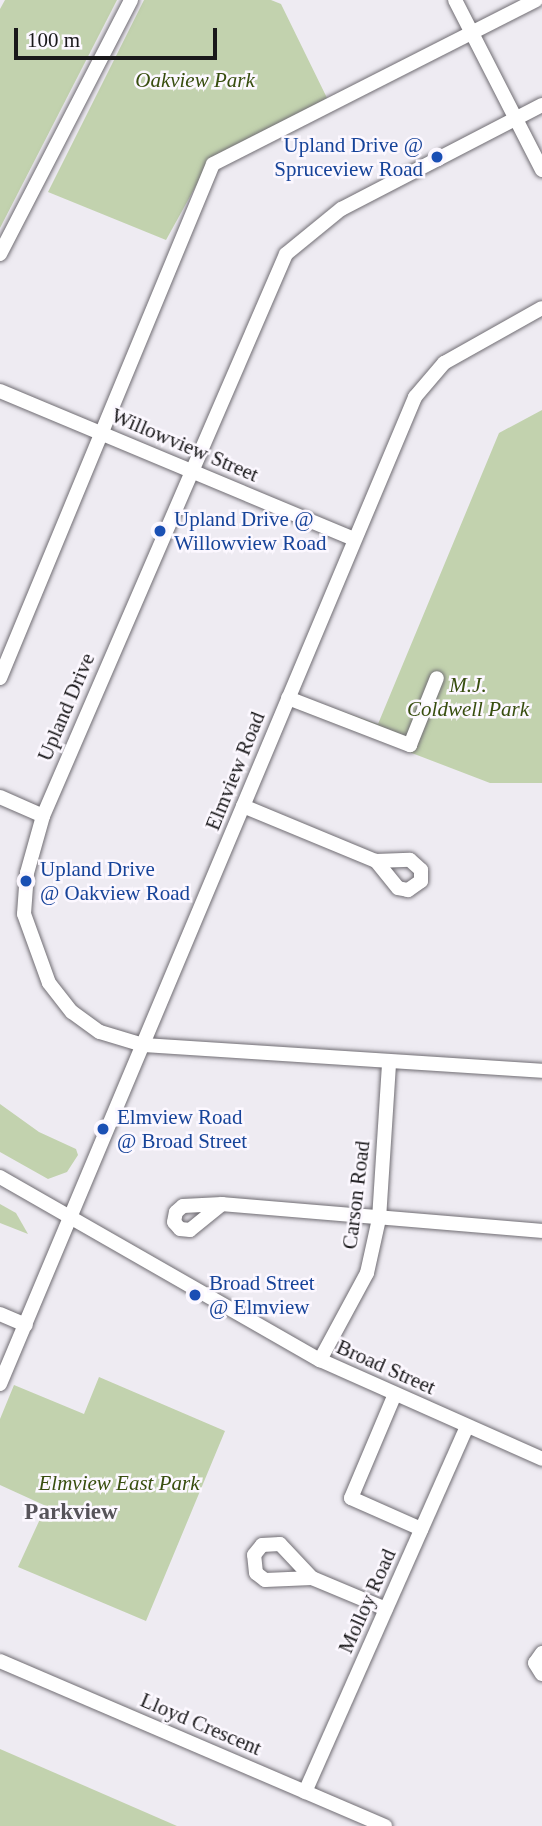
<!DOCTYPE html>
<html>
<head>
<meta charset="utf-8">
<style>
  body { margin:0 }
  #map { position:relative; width:542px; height:1826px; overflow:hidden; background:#eeebf2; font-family:"Times New Roman",serif }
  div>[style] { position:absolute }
  .green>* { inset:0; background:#c2d2ae }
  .roads { filter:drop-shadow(0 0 2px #706d73) drop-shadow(0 0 2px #706d73) }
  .minor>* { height:14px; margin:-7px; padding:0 7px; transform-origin:7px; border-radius:7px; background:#fff }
  .dots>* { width:19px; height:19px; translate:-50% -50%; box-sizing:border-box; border:4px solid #fcf8ff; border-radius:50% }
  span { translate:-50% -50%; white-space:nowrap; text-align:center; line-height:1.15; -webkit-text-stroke:5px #fcf8ff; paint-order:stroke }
  .park-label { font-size:21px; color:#384e0f; font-style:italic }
  .transit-label { font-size:21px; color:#164399 }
  .right { translate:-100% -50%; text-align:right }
  .left { translate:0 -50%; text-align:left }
  .street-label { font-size:21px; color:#19181a }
  .neighbourhood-label { font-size:23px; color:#565359; font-weight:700 }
  .scale { position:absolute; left:14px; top:28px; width:203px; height:32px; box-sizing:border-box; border:4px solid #19181a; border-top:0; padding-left:9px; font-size:21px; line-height:24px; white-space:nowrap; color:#19181a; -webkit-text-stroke:5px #fcf8ff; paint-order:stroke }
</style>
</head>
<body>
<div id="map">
  <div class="green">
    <i style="clip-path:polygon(5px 0,117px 0,0 228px,0 9px)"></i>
    <i style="clip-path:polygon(144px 0,271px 0,281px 4px,327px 98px,208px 164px,166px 240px,48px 192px)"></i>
    <i style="clip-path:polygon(542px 410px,542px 783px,490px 783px,297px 709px,302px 697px,378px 724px,499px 433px)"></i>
    <i style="clip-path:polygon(0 1104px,39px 1132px,76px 1149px,78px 1155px,67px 1172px,48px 1179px,0 1152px)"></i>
    <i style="clip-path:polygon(0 1204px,16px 1213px,28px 1234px,0 1223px)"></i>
    <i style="clip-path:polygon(99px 1377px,225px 1431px,146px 1621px,18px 1567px,46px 1506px,0 1485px,0 1419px,14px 1385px,84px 1414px)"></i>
    <i style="clip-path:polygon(0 1749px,177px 1826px,0 1826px)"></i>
  </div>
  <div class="roads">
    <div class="minor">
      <i style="left:455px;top:0;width:191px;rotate:62.9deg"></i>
      <i style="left:542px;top:105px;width:226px;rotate:152.6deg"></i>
      <i style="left:341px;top:209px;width:71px;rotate:140.7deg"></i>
      <i style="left:286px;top:254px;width:612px;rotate:113.38deg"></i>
      <i style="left:43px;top:816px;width:59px;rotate:105.7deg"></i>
      <i style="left:27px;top:873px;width:41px;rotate:94.2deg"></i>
      <i style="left:24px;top:914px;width:73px;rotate:70.1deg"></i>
      <i style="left:49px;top:983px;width:37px;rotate:52deg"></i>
      <i style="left:72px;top:1012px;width:34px;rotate:36deg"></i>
      <i style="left:100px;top:1032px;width:45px;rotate:16.8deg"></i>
      <i style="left:143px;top:1045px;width:400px;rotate:3.7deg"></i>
      <i style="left:0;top:254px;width:286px;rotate:-62.7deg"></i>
      <i style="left:0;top:391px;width:383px;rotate:22.7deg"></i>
      <i style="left:0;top:678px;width:556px;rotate:-67.49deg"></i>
      <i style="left:213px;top:164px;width:362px;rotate:-26.9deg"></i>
      <i style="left:288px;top:698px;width:131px;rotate:21.1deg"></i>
      <i style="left:410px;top:745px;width:72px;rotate:-68.1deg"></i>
      <i style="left:0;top:797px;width:47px;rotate:23.8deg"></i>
      <i style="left:243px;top:806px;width:144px;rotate:22.5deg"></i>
      <i style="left:376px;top:861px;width:34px;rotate:-2deg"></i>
      <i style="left:410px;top:860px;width:15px;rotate:42deg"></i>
      <i style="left:421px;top:870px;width:11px;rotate:90deg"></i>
      <i style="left:421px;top:881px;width:16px;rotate:145deg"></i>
      <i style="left:408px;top:890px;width:10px;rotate:-169deg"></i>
      <i style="left:398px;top:888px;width:35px;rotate:-129deg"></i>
      <i style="left:0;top:1177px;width:369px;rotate:29.8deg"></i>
      <i style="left:320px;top:1360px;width:243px;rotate:24deg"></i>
      <i style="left:222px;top:1204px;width:41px;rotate:140.9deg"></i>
      <i style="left:190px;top:1230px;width:10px;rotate:-174deg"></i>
      <i style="left:180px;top:1229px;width:9px;rotate:-131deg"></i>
      <i style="left:174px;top:1222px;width:10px;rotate:-79deg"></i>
      <i style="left:176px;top:1212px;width:9px;rotate:-41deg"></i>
      <i style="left:183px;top:1206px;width:39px;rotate:-3deg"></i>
      <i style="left:222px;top:1204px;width:321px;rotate:4.8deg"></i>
      <i style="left:0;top:1314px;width:28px;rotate:23deg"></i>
      <i style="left:320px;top:1360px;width:99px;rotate:-61.6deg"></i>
      <i style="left:367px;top:1273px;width:55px;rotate:-77.5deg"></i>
      <i style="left:379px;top:1219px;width:155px;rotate:-86.3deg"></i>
      <i style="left:0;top:1384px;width:1071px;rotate:-67.19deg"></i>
      <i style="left:415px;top:397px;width:45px;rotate:-49.5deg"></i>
      <i style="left:444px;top:363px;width:112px;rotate:-29.3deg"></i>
      <i style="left:395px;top:1394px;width:113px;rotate:112.9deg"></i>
      <i style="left:351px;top:1498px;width:77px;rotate:23.9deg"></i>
      <i style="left:312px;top:1578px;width:47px;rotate:177.6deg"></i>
      <i style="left:265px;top:1580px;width:11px;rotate:-142deg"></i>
      <i style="left:256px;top:1573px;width:18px;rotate:-96deg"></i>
      <i style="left:254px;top:1555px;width:13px;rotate:-51deg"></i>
      <i style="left:262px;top:1545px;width:18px;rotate:-3deg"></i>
      <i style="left:280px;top:1544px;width:47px;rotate:46.7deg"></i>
      <i style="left:312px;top:1578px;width:80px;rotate:22.7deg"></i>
      <i style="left:542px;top:1653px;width:12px;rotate:125deg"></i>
      <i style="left:535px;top:1663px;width:13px;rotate:58deg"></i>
      <i style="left:0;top:1661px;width:419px;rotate:23.2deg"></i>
      <i style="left:305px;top:1792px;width:400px;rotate:-66.1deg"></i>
    </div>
  </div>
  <div class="dots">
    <i style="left:437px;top:157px;background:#1a4fb4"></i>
    <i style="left:160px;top:531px;background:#1a4fb4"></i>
    <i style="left:26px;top:881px;background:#1a4fb4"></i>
    <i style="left:103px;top:1129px;background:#1a4fb4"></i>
    <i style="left:195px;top:1295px;background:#1a4fb4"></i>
  </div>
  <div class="park-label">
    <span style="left:195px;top:80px">Oakview Park</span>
    <span style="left:468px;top:697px">M.J.<br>Coldwell Park</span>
    <span style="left:119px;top:1483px">Elmview East Park</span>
  </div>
  <div class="transit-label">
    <span class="right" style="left:423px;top:157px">Upland Drive @<br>Spruceview Road</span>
    <span class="left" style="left:174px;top:531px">Upland Drive @<br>Willowview Road</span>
    <span class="left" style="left:40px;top:881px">Upland Drive<br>@ Oakview Road</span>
    <span class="left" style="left:117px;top:1129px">Elmview Road<br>@ Broad Street</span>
    <span class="left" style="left:209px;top:1295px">Broad Street<br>@ Elmview</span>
  </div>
  <div class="street-label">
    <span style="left:185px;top:445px;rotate:23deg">Willowview Street</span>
    <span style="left:66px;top:707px;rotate:-67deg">Upland Drive</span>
    <span style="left:235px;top:771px;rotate:-68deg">Elmview Road</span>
    <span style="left:356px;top:1195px;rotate:-83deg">Carson Road</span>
    <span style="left:386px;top:1367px;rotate:24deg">Broad Street</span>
    <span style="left:367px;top:1601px;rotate:-66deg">Molloy Road</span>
    <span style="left:201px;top:1724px;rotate:23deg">Lloyd Crescent</span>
  </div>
  <div class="neighbourhood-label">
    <span style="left:71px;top:1512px">Parkview</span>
  </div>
  <div class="scale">100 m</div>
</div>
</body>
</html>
